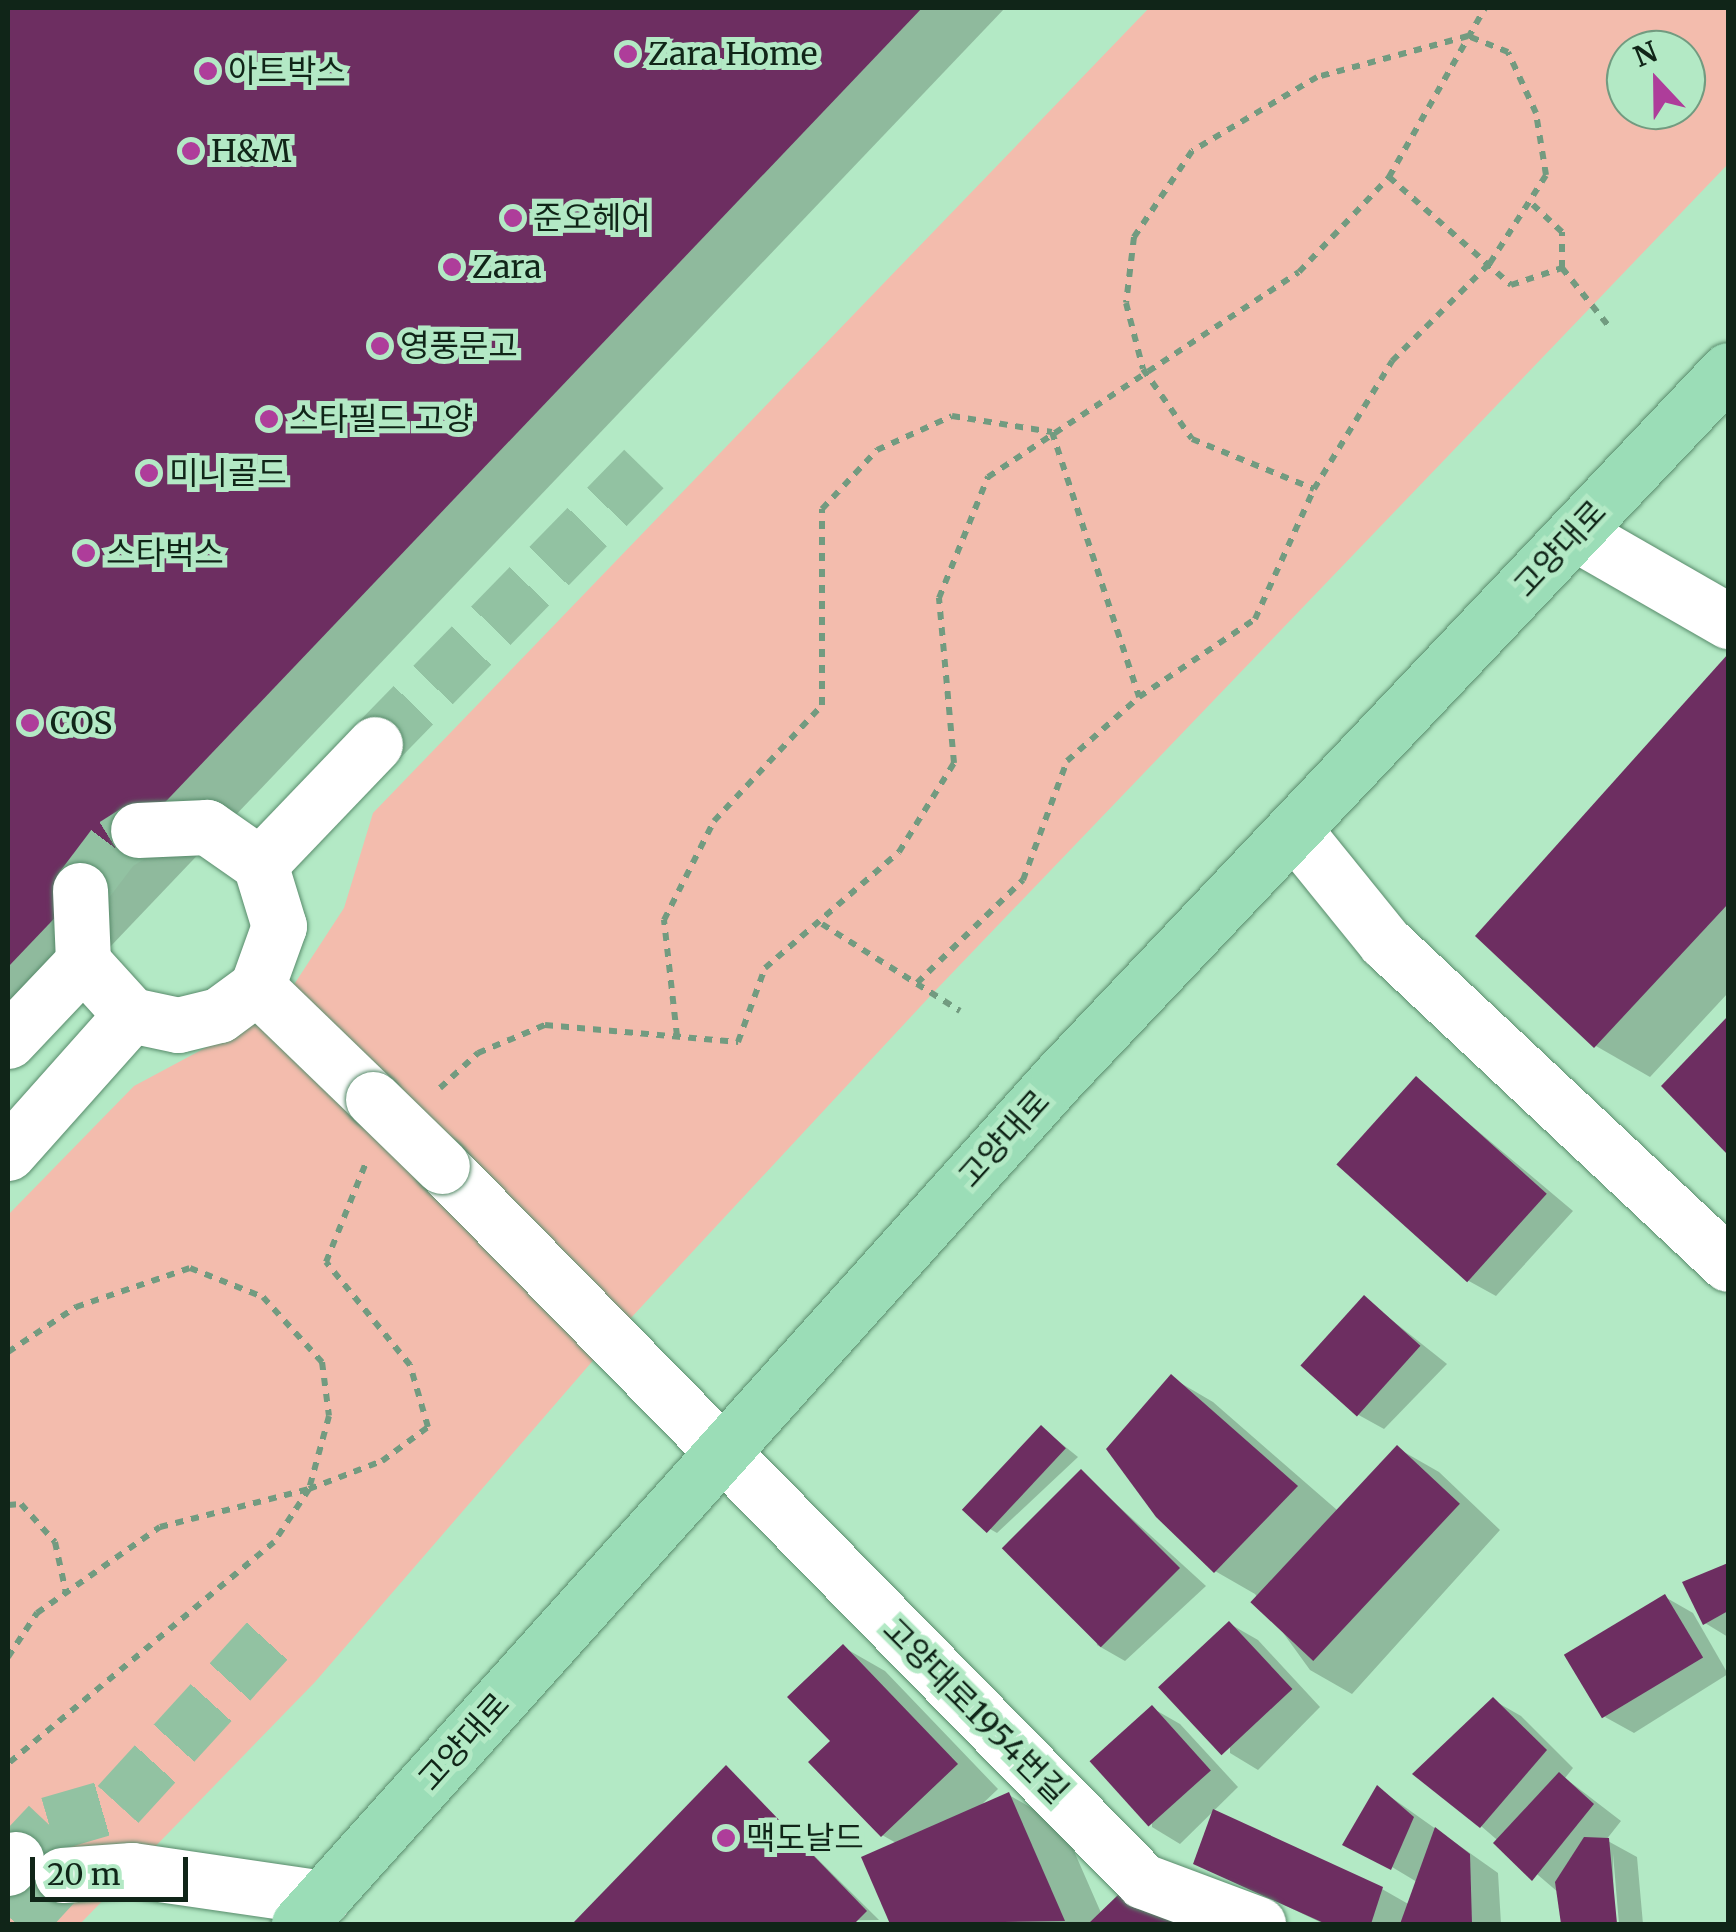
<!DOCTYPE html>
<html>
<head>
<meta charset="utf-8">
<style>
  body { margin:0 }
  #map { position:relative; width:1736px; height:1932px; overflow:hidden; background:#b3e9c5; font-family:Merriweather,"Noto Sans KR",serif }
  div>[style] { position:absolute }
  .green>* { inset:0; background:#f3bcad }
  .shadow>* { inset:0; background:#0003 }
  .building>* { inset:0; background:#6d2e61; transform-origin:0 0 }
  .minor-tunnel>* { height:55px; margin-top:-27.5px; transform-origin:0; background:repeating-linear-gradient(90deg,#92c2a2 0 55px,transparent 0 83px) }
  .path>* { height:6px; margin-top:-3px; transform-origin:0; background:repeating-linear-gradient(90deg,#729b80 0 8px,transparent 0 16px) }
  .roads { filter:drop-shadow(0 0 2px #588b6b) drop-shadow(0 0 2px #588b6b) }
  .minor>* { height:55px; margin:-27.5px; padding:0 27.5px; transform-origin:27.5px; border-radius:27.5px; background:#fff }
  .major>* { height:55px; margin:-27.5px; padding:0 27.5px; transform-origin:27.5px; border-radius:27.5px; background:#9bddb7 }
  .bridges { filter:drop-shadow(0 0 2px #588b6b) drop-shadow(0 0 2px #588b6b) }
  .minor-bridge>* { height:55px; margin:-27.5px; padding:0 27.5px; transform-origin:27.5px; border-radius:27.5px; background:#fff }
  .dots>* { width:28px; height:28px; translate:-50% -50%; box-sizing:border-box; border:5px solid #b3e9c5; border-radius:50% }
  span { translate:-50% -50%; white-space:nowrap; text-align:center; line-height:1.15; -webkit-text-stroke:10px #b3e9c5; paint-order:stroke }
  .poi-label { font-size:32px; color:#102518 }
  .left { translate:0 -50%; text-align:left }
  .street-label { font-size:32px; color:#102518 }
  .frame { position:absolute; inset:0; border:10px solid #102518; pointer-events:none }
  .north { position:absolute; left:1606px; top:30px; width:100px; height:100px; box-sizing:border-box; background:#b3e9c5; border:2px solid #729b80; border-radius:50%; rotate:338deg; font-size:28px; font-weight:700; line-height:40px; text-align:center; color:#102518 }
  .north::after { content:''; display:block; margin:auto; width:35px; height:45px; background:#ae3d9a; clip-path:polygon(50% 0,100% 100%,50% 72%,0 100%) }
  .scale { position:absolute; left:30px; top:1857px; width:158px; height:45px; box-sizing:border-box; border:5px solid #102518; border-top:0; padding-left:12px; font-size:30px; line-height:35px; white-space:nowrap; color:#102518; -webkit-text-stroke:8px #b3e9c5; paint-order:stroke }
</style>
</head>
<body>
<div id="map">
  <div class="green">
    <i style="clip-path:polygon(evenodd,1149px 8px,1728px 8px,1728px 164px,933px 993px,616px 1334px,315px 1682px,80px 1924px,8px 1924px,8px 1215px,134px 1086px,278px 1009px,344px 908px,373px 813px,1149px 8px,1626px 50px,1686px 50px,1686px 110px,1626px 110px,1626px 50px)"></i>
  </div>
  <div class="shadow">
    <i style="clip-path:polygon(8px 8px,1005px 8px,8px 1054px)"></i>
    <i style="clip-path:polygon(1728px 658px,1728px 993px,1650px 1077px,1596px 1046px,1479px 936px)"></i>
    <i style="clip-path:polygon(1728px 1020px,1728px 1151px,1665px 1086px)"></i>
    <i style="clip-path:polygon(1416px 1079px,1573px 1211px,1496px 1296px,1467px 1280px)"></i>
    <i style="clip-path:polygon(1364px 1298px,1447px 1364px,1384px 1429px,1355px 1413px)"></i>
    <i style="clip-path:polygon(1172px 1378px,1213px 1402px,1337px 1510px,1397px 1448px,1439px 1472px,1500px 1530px,1352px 1694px,1310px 1670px,1255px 1594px,1215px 1571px)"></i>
    <i style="clip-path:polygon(1042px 1428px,1078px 1457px,997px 1533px,983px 1525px)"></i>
    <i style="clip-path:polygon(1081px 1472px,1206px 1586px,1125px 1661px,1097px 1645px)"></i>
    <i style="clip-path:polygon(1728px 1566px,1728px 1637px,1705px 1623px,1685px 1584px)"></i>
    <i style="clip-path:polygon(1665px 1597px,1693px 1613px,1728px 1674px,1634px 1733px,1605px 1717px)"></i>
    <i style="clip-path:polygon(1230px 1624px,1258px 1640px,1320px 1707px,1258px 1770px,1230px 1753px)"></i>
    <i style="clip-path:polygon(843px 1647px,885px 1671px,998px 1789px,979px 1807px,1009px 1795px,1063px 1826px,1102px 1915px,1197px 1924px,893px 1924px,864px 1859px,898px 1844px,882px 1835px,834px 1742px)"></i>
    <i style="clip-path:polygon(1493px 1700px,1521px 1716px,1573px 1768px,1565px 1778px,1621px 1821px,1606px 1840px,1637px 1857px,1643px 1924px,1619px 1924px,1613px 1854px,1614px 1924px,1563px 1924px,1559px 1893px,1481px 1826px)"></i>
    <i style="clip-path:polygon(1152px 1708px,1180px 1724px,1238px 1787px,1180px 1844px,1152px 1827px)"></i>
    <i style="clip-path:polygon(727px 1769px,879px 1920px,575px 1924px)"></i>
    <i style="clip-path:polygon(1378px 1788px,1498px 1873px,1501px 1924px,1324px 1924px,1196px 1863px,1382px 1889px,1410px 1905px,1417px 1882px,1382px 1861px)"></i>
  </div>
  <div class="building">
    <i style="clip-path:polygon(8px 8px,922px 8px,8px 967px)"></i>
    <i style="clip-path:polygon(1728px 654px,1728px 904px,1594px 1048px,1475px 936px)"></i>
    <i style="clip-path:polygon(1728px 1016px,1728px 1155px,1661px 1086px)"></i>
    <i style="left:1416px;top:1076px;width:176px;height:119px;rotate:42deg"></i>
    <i style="left:1364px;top:1295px;width:76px;height:95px;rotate:42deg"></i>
    <i style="clip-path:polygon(1171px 1374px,1298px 1486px,1214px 1573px,1156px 1517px,1106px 1449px)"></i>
    <i style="left:1041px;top:1425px;width:34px;height:116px;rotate:43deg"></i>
    <i style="left:1397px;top:1445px;width:86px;height:215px;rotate:43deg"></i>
    <i style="left:1081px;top:1469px;width:140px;height:112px;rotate:45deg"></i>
    <i style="clip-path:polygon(1728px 1563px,1728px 1611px,1703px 1625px,1682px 1582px)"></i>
    <i style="left:1665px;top:1594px;width:74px;height:118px;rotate:59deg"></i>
    <i style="left:1229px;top:1621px;width:93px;height:97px;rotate:47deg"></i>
    <i style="clip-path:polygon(843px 1644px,958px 1764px,881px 1837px,808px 1762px,830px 1741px,787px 1697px)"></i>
    <i style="clip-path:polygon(1493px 1697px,1547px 1750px,1480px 1828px,1412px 1774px)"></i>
    <i style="left:1152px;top:1705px;width:88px;height:84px;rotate:48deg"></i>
    <i style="clip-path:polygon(726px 1765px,867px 1911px,854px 1924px,572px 1924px)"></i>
    <i style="clip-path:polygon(1559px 1772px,1594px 1804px,1532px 1881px,1493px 1843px)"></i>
    <i style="clip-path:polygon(1377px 1785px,1414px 1817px,1391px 1870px,1342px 1845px)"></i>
    <i style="clip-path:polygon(1009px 1792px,1065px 1921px,890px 1924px,861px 1857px)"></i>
    <i style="clip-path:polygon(1213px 1809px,1383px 1887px,1371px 1924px,1326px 1924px,1193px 1864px)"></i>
    <i style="clip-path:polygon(1435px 1827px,1470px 1854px,1472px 1924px,1400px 1924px)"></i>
    <i style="clip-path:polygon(1584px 1837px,1609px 1838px,1617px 1924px,1561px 1924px,1555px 1882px)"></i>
    <i style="clip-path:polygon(1118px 1895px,1203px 1924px,1088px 1924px)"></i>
  </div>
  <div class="minor-tunnel">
    <i style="left:375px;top:744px;width:385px;rotate:-45.7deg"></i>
    <i style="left:80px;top:890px;width:56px;rotate:-52.9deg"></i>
    <i style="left:114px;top:845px;width:28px;rotate:-32deg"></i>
    <i style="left:16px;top:1859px;width:48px;rotate:-46.7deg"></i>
    <i style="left:49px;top:1824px;width:72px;rotate:-16.2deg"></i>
    <i style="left:118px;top:1804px;width:236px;rotate:-47.6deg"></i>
    <i style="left:17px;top:1924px;width:67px;rotate:-47.4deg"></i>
  </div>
  <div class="path">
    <i style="left:1389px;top:177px;width:163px;rotate:41.5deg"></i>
    <i style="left:1511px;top:285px;width:54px;rotate:-18.4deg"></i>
    <i style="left:1562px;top:268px;width:36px;rotate:-90deg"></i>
    <i style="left:1562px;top:232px;width:45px;rotate:-136.8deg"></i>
    <i style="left:1562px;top:268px;width:78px;rotate:51.2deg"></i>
    <i style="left:822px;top:924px;width:163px;rotate:32.2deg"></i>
    <i style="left:917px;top:983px;width:148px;rotate:-44.2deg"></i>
    <i style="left:1023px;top:880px;width:127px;rotate:-69.7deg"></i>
    <i style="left:1067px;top:761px;width:96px;rotate:-41.6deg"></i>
    <i style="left:1139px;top:697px;width:140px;rotate:-33.9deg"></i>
    <i style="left:1255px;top:619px;width:143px;rotate:-65.6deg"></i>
    <i style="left:1314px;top:489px;width:150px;rotate:-58.6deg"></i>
    <i style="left:1392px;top:361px;width:139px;rotate:-45deg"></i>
    <i style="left:1490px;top:263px;width:104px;rotate:-57.5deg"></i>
    <i style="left:1546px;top:175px;width:63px;rotate:-99.2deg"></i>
    <i style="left:1536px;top:113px;width:67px;rotate:-114.7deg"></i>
    <i style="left:1508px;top:52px;width:43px;rotate:-158.2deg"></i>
    <i style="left:1468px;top:36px;width:156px;rotate:164.8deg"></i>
    <i style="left:1317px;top:77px;width:145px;rotate:149.4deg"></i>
    <i style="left:1192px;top:151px;width:104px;rotate:124deg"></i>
    <i style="left:1134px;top:237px;width:66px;rotate:96.9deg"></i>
    <i style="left:1126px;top:303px;width:68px;rotate:75.6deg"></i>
    <i style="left:1143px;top:369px;width:85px;rotate:55deg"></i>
    <i style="left:1192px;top:439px;width:132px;rotate:22.3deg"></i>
    <i style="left:677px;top:1036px;width:117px;rotate:-96.4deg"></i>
    <i style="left:664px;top:920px;width:111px;rotate:-63.2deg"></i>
    <i style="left:714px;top:821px;width:158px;rotate:-47deg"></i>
    <i style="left:822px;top:705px;width:196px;rotate:-90deg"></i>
    <i style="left:822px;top:509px;width:81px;rotate:-47deg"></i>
    <i style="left:877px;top:450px;width:82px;rotate:-24.4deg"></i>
    <i style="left:952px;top:416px;width:101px;rotate:9.1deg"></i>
    <i style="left:1052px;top:432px;width:279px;rotate:71.8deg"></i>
    <i style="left:440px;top:1088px;width:52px;rotate:-42.6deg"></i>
    <i style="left:478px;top:1053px;width:73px;rotate:-22.7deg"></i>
    <i style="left:545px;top:1025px;width:194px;rotate:5deg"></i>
    <i style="left:738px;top:1042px;width:79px;rotate:-70deg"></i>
    <i style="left:765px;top:968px;width:177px;rotate:-40.9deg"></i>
    <i style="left:899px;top:852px;width:105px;rotate:-58.3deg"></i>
    <i style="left:954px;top:763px;width:166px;rotate:-95.2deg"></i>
    <i style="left:939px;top:598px;width:131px;rotate:-68deg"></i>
    <i style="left:988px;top:477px;width:372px;rotate:-33.4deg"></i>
    <i style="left:1299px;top:272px;width:131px;rotate:-46.5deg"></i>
    <i style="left:1389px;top:177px;width:194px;rotate:-60.4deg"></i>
    <i style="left:8px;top:1352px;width:82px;rotate:-33.5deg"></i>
    <i style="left:76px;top:1307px;width:120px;rotate:-18.9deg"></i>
    <i style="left:190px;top:1268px;width:79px;rotate:21.7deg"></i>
    <i style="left:263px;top:1297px;width:88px;rotate:47.8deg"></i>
    <i style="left:322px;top:1362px;width:54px;rotate:82.6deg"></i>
    <i style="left:329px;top:1416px;width:76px;rotate:105.3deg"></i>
    <i style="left:309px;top:1489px;width:64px;rotate:123.4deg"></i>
    <i style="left:274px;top:1542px;width:346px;rotate:140.2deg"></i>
    <i style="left:8px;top:1505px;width:13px;rotate:-4deg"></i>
    <i style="left:21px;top:1504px;width:51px;rotate:48.2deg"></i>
    <i style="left:55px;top:1542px;width:52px;rotate:77.8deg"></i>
    <i style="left:8px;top:1657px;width:53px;rotate:-56.6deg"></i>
    <i style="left:37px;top:1613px;width:150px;rotate:-35deg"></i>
    <i style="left:160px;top:1527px;width:154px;rotate:-14.3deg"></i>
    <i style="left:309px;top:1489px;width:78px;rotate:-21deg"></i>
    <i style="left:382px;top:1461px;width:57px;rotate:-36.5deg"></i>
    <i style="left:428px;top:1427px;width:65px;rotate:-106.2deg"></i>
    <i style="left:410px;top:1365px;width:133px;rotate:-129.2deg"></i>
    <i style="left:326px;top:1262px;width:105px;rotate:-68.1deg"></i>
  </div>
  <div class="roads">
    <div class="minor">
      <i style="left:1575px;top:533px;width:177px;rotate:29.9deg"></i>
      <i style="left:1295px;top:831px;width:143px;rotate:51deg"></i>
      <i style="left:1385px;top:942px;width:470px;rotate:43.2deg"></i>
      <i style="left:260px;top:864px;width:166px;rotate:-46.2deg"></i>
      <i style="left:80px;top:890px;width:72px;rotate:87.6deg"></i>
      <i style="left:83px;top:962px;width:72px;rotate:47.8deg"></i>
      <i style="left:131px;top:1015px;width:48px;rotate:12deg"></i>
      <i style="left:178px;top:1025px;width:42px;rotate:-13.7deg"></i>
      <i style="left:219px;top:1015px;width:47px;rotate:-36.4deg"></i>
      <i style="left:257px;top:987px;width:65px;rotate:-70.2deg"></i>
      <i style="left:279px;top:926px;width:65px;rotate:-107deg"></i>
      <i style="left:260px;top:864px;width:65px;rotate:-145.1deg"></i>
      <i style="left:207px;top:827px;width:69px;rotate:177.5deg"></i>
      <i style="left:257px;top:987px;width:161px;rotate:44deg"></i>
      <i style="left:8px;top:1041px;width:109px;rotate:-46.5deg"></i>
      <i style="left:8px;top:1153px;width:185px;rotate:-48.3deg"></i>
      <i style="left:442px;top:1166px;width:1001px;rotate:45.57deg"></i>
      <i style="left:1143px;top:1881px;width:123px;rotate:20.5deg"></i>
      <i style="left:8px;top:1868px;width:12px;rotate:-48deg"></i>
      <i style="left:62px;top:1875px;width:70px;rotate:-4.1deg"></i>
      <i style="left:132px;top:1870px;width:193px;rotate:8.3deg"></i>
    </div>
    <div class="major">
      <i style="left:299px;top:1924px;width:1138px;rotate:-48.1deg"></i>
      <i style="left:1059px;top:1077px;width:973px;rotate:-46.58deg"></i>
    </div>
  </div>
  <div class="bridges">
    <div class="minor-bridge">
      <i style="left:373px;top:1099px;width:96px;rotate:44.2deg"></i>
    </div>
  </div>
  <div class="dots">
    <i style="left:628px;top:54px;background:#ae3d9a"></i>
    <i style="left:208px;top:71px;background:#ae3d9a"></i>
    <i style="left:191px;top:151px;background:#ae3d9a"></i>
    <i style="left:513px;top:218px;background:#ae3d9a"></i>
    <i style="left:452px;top:267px;background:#ae3d9a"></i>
    <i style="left:380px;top:346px;background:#ae3d9a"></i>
    <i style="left:269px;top:419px;background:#ae3d9a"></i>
    <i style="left:149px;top:473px;background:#ae3d9a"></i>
    <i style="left:86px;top:553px;background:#ae3d9a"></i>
    <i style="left:30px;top:723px;background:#ae3d9a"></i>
    <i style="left:726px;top:1838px;background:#ae3d9a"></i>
  </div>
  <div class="poi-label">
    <span class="left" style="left:648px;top:54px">Zara Home</span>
    <span class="left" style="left:228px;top:71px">아트박스</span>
    <span class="left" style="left:211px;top:151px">H&amp;M</span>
    <span class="left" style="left:533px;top:218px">준오헤어</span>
    <span class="left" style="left:472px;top:267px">Zara</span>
    <span class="left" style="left:400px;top:346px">영풍문고</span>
    <span class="left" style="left:289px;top:419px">스타필드 고양</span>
    <span class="left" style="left:169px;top:473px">미니골드</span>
    <span class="left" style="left:106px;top:553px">스타벅스</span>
    <span class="left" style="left:50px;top:723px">COS</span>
    <span class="left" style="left:746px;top:1838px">맥도날드</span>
  </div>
  <div class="street-label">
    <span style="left:1560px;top:549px;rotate:-47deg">고양대로</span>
    <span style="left:1004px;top:1139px;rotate:-48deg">고양대로</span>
    <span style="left:975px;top:1711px;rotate:45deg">고양대로1954번길</span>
    <span style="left:464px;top:1742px;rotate:-48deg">고양대로</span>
  </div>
  <div class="frame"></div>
  <div class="north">N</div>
  <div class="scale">20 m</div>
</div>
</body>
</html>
